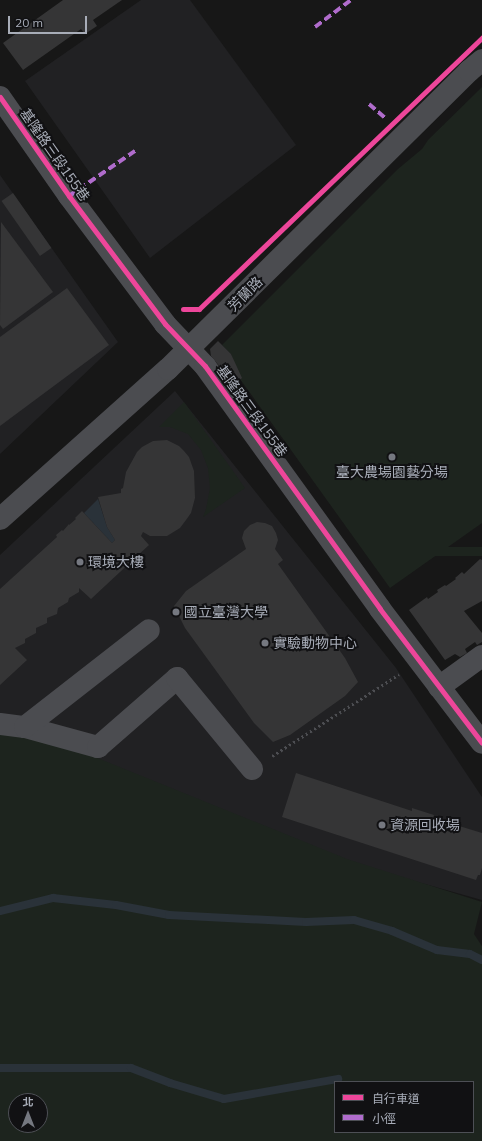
<!DOCTYPE html>
<html>
<head>
<meta charset="utf-8">
<style>
  body { margin:0 }
  #map { position:relative; width:482px; height:1141px; overflow:hidden; background:#171717; font-family:Mulish,"Noto Sans TC",sans-serif }
  div>[style] { position:absolute }
  .built>* { inset:0; background:#212123 }
  .green>* { inset:0; background:#1d241e; transform-origin:0 0 }
  .water>* { inset:0; background:#2a3239 }
  .stream>* { height:8px; margin:-4px; padding:0 4px; transform-origin:4px; border-radius:4px; background:#2a3239 }
  .building>* { inset:0; background:#353536; transform-origin:0 0 }
  .path>* { height:2.5px; margin-top:-1.25px; transform-origin:0; background:repeating-linear-gradient(90deg,#4d4e52 0 2px,transparent 0 5px) }
  .minor>* { height:22px; margin:-11px; padding:0 11px; transform-origin:11px; border-radius:11px; background:#4b4c50 }
  .quiet>* { height:4px; margin-top:-2px; transform-origin:0; background:repeating-linear-gradient(90deg,#b06ccc 0 8px,transparent 0 12px) }
  .cycleway>* { height:5px; margin:-2.5px; padding:0 2.5px; transform-origin:2.5px; border-radius:2.5px; background:#ed469a }
  .dots>* { width:11px; height:11px; translate:-50% -50%; box-sizing:border-box; border:2px solid #111113; border-radius:50% }
  span { translate:-50% -50%; white-space:nowrap; text-align:center; line-height:1.15; -webkit-text-stroke:4px #111113; paint-order:stroke }
  .street-label { font-size:14px; color:#a8adb8 }
  .poi-label { font-size:14px; color:#a8adb8 }
  .left { translate:0 -50%; text-align:left }
  .legend { position:absolute; left:334px; top:1081px; width:140px; height:52px; box-sizing:border-box; background:#111113; border:1px solid #4d4f55; margin:0; padding:5px 7px; list-style:none; font-size:12px; color:#a8adb8 }
  .legend li { display:flex; align-items:center; gap:8px; height:20px }
  .legend b { width:20px; border:1px solid #4d4f55 }
  .north { position:absolute; left:8px; top:1093px; width:40px; height:40px; box-sizing:border-box; background:#111113; border:1px solid #4d4f55; border-radius:50%; rotate:0deg; font-size:11px; font-weight:700; line-height:16px; text-align:center; color:#a8adb8 }
  .north::after { content:''; display:block; margin:auto; width:14px; height:18px; background:#757880; clip-path:polygon(50% 0,100% 100%,50% 72%,0 100%) }
  .scale { position:absolute; left:8px; top:16px; width:79px; height:18px; box-sizing:border-box; border:2px solid #a8adb8; border-top:0; padding-left:5px; font-size:12px; line-height:14px; white-space:nowrap; color:#a8adb8; -webkit-text-stroke:3px #111113; paint-order:stroke }
</style>
</head>
<body>
<div id="map">
  <div class="built">
    <i style="clip-path:polygon(141px 0,190px 0,296px 145px,150px 258px,25px 81px)"></i>
    <i style="clip-path:polygon(0 175px,118px 342px,0 454px)"></i>
    <i style="clip-path:polygon(175px 391px,396px 668px,482px 797px,482px 900px,125px 800px,0 837px,0 555px)"></i>
  </div>
  <div class="green">
    <i style="clip-path:polygon(482px 87px,482px 523px,390px 588px,240px 379px,231px 354px,222px 345px,398px 169px,422px 149px,428px 140px)"></i>
    <i style="clip-path:polygon(184px 402px,245px 488px,203px 517px,206px 509px,210px 488px,208px 468px,201px 450px,188px 434px,170px 427px,159px 427px)"></i>
    <i style="left:482px;top:547px;width:9px;height:100px;rotate:90deg"></i>
    <i style="clip-path:polygon(evenodd,0 730px,43px 736px,347px 859px,482px 902px,474px 934px,482px 946px,482px 1141px,0 1141px,0 730px,335px 1082px,473px 1082px,473px 1132px,335px 1132px,335px 1082px,0 730px,16px 1101px,40px 1101px,40px 1125px,16px 1125px,16px 1101px)"></i>
  </div>
  <div class="water">
    <i style="clip-path:polygon(98px 499px,107px 527px,115px 540px,112px 543px,84px 513px)"></i>
  </div>
  <div class="stream">
    <i style="left:0;top:911px;width:55px;rotate:-13.8deg"></i>
    <i style="left:53px;top:898px;width:63px;rotate:6.3deg"></i>
    <i style="left:116px;top:905px;width:54px;rotate:10.7deg"></i>
    <i style="left:169px;top:915px;width:137px;rotate:2.9deg"></i>
    <i style="left:306px;top:922px;width:48px;rotate:-2.4deg"></i>
    <i style="left:354px;top:920px;width:40px;rotate:16deg"></i>
    <i style="left:392px;top:931px;width:49px;rotate:22.9deg"></i>
    <i style="left:437px;top:950px;width:33px;rotate:7deg"></i>
    <i style="left:470px;top:954px;width:13px;rotate:27deg"></i>
    <i style="left:0;top:1068px;width:131px"></i>
    <i style="left:131px;top:1068px;width:42px;rotate:21deg"></i>
    <i style="left:170px;top:1083px;width:56px;rotate:16.5deg"></i>
    <i style="left:224px;top:1099px;width:116px;rotate:-10deg"></i>
  </div>
  <div class="building">
    <i style="clip-path:polygon(63px 0,122px 0,93px 20px,97px 26px,85px 34px,81px 29px,23px 70px,3px 43px)"></i>
    <i style="left:13px;top:193px;width:67px;height:14px;rotate:55deg"></i>
    <i style="clip-path:polygon(1px 222px,53px 292px,3px 329px,0 325px)"></i>
    <i style="clip-path:polygon(67px 288px,109px 345px,0 426px,0 337px)"></i>
    <i style="clip-path:polygon(218px 341px,231px 354px,242px 378px,234px 384px,211px 356px,210px 349px)"></i>
    <i style="clip-path:polygon(167px 440px,179px 446px,184px 451px,189px 457px,194px 471px,195px 498px,191px 513px,186px 520px,180px 528px,167px 536px,150px 536px,143px 532px,141px 536px,149px 545px,91px 599px,79px 588px,79px 592px,69px 598px,68px 602px,58px 608px,57px 614px,47px 618px,47px 623px,36px 628px,36px 633px,25px 639px,25px 643px,15px 648px,27px 660px,0 685px,0 589px,57px 537px,56px 535px,62px 530px,63px 531px,69px 524px,69px 525px,76px 519px,75px 518px,82px 511px,112px 543px,115px 540px,107px 527px,98px 497px,121px 493px,121px 489px,123px 488px,126px 472px,137px 452px,142px 447px,153px 441px)"></i>
    <i style="clip-path:polygon(257px 522px,265px 523px,272px 526px,276px 533px,278px 540px,275px 549px,283px 560px,278px 564px,345px 658px,358px 682px,345px 696px,290px 735px,273px 742px,254px 723px,185px 628px,174px 606px,186px 591px,246px 549px,242px 538px,244px 531px,250px 525px)"></i>
    <i style="clip-path:polygon(480px 559px,482px 560px,482px 601px,464px 611px,482px 633px,482px 642px,477px 645px,475px 642px,465px 649px,467px 653px,460px 657px,455px 654px,445px 660px,409px 610px,427px 597px,428px 599px,438px 592px,437px 590px,445px 585px,446px 586px,456px 579px,455px 578px,462px 572px,464px 574px)"></i>
    <i style="clip-path:polygon(296px 773px,412px 811px,412px 808px,434px 815px,433px 818px,482px 833px,482px 868px,480px 875px,478px 875px,476px 880px,282px 817px)"></i>
  </div>
  <div class="path">
    <i style="left:272px;top:756px;width:151px;rotate:-32.8deg"></i>
  </div>
  <div class="minor">
    <i style="left:0;top:97px;width:121px;rotate:55.1deg"></i>
    <i style="left:69px;top:196px;width:160px;rotate:53.1deg"></i>
    <i style="left:165px;top:324px;width:58px;rotate:46.4deg"></i>
    <i style="left:205px;top:366px;width:299px;rotate:54.2deg"></i>
    <i style="left:380px;top:609px;width:168px;rotate:52.7deg"></i>
    <i style="left:0;top:519px;width:225px;rotate:-41.8deg"></i>
    <i style="left:168px;top:369px;width:424px;rotate:-44.7deg"></i>
    <i style="left:469px;top:71px;width:17px;rotate:-40deg"></i>
    <i style="left:439px;top:687px;width:53px;rotate:-35.8deg"></i>
    <i style="left:0;top:724px;width:25px;rotate:7deg"></i>
    <i style="left:25px;top:727px;width:76px;rotate:15.3deg"></i>
    <i style="left:98px;top:747px;width:105px;rotate:-41.1deg"></i>
    <i style="left:177px;top:678px;width:118px;rotate:50.5deg"></i>
    <i style="left:25px;top:727px;width:157px;rotate:-38deg"></i>
  </div>
  <div class="quiet">
    <i style="left:315px;top:27px;width:45px;rotate:-36.9deg"></i>
    <i style="left:369px;top:104px;width:23px;rotate:41deg"></i>
    <i style="left:69px;top:196px;width:80px;rotate:-34.3deg"></i>
  </div>
  <div class="cycleway">
    <i style="left:0;top:97px;width:121px;rotate:55.1deg"></i>
    <i style="left:69px;top:196px;width:160px;rotate:53.1deg"></i>
    <i style="left:165px;top:324px;width:58px;rotate:46.4deg"></i>
    <i style="left:205px;top:366px;width:299px;rotate:54.2deg"></i>
    <i style="left:380px;top:609px;width:168px;rotate:52.7deg"></i>
    <i style="left:183px;top:309px;width:16px"></i>
    <i style="left:199px;top:309px;width:392px;rotate:-43.8deg"></i>
  </div>
  <div class="dots">
    <i style="left:392px;top:457px;background:#757880"></i>
    <i style="left:80px;top:562px;background:#757880"></i>
    <i style="left:176px;top:612px;background:#757880"></i>
    <i style="left:265px;top:643px;background:#757880"></i>
    <i style="left:382px;top:825px;background:#757880"></i>
  </div>
  <div class="street-label">
    <span style="left:55px;top:155px;rotate:55deg">基隆路三段155巷</span>
    <span style="left:245px;top:294px;rotate:-45deg">芳蘭路</span>
    <span style="left:252px;top:411px;rotate:54deg">基隆路三段155巷</span>
  </div>
  <div class="poi-label">
    <span style="left:392px;top:472px">臺大農場園藝分場</span>
    <span class="left" style="left:88px;top:562px">環境大樓</span>
    <span class="left" style="left:184px;top:612px">國立臺灣大學</span>
    <span class="left" style="left:273px;top:643px">實驗動物中心</span>
    <span class="left" style="left:390px;top:825px">資源回收場</span>
  </div>
  <ul class="legend">
  <li><b style="height:5px;background:#ed469a"></b>自行車道</li>
  <li><b style="height:5px;background:#b06ccc"></b>小徑</li>
  </ul>
  <div class="north">北</div>
  <div class="scale">20 m</div>
</div>
</body>
</html>
